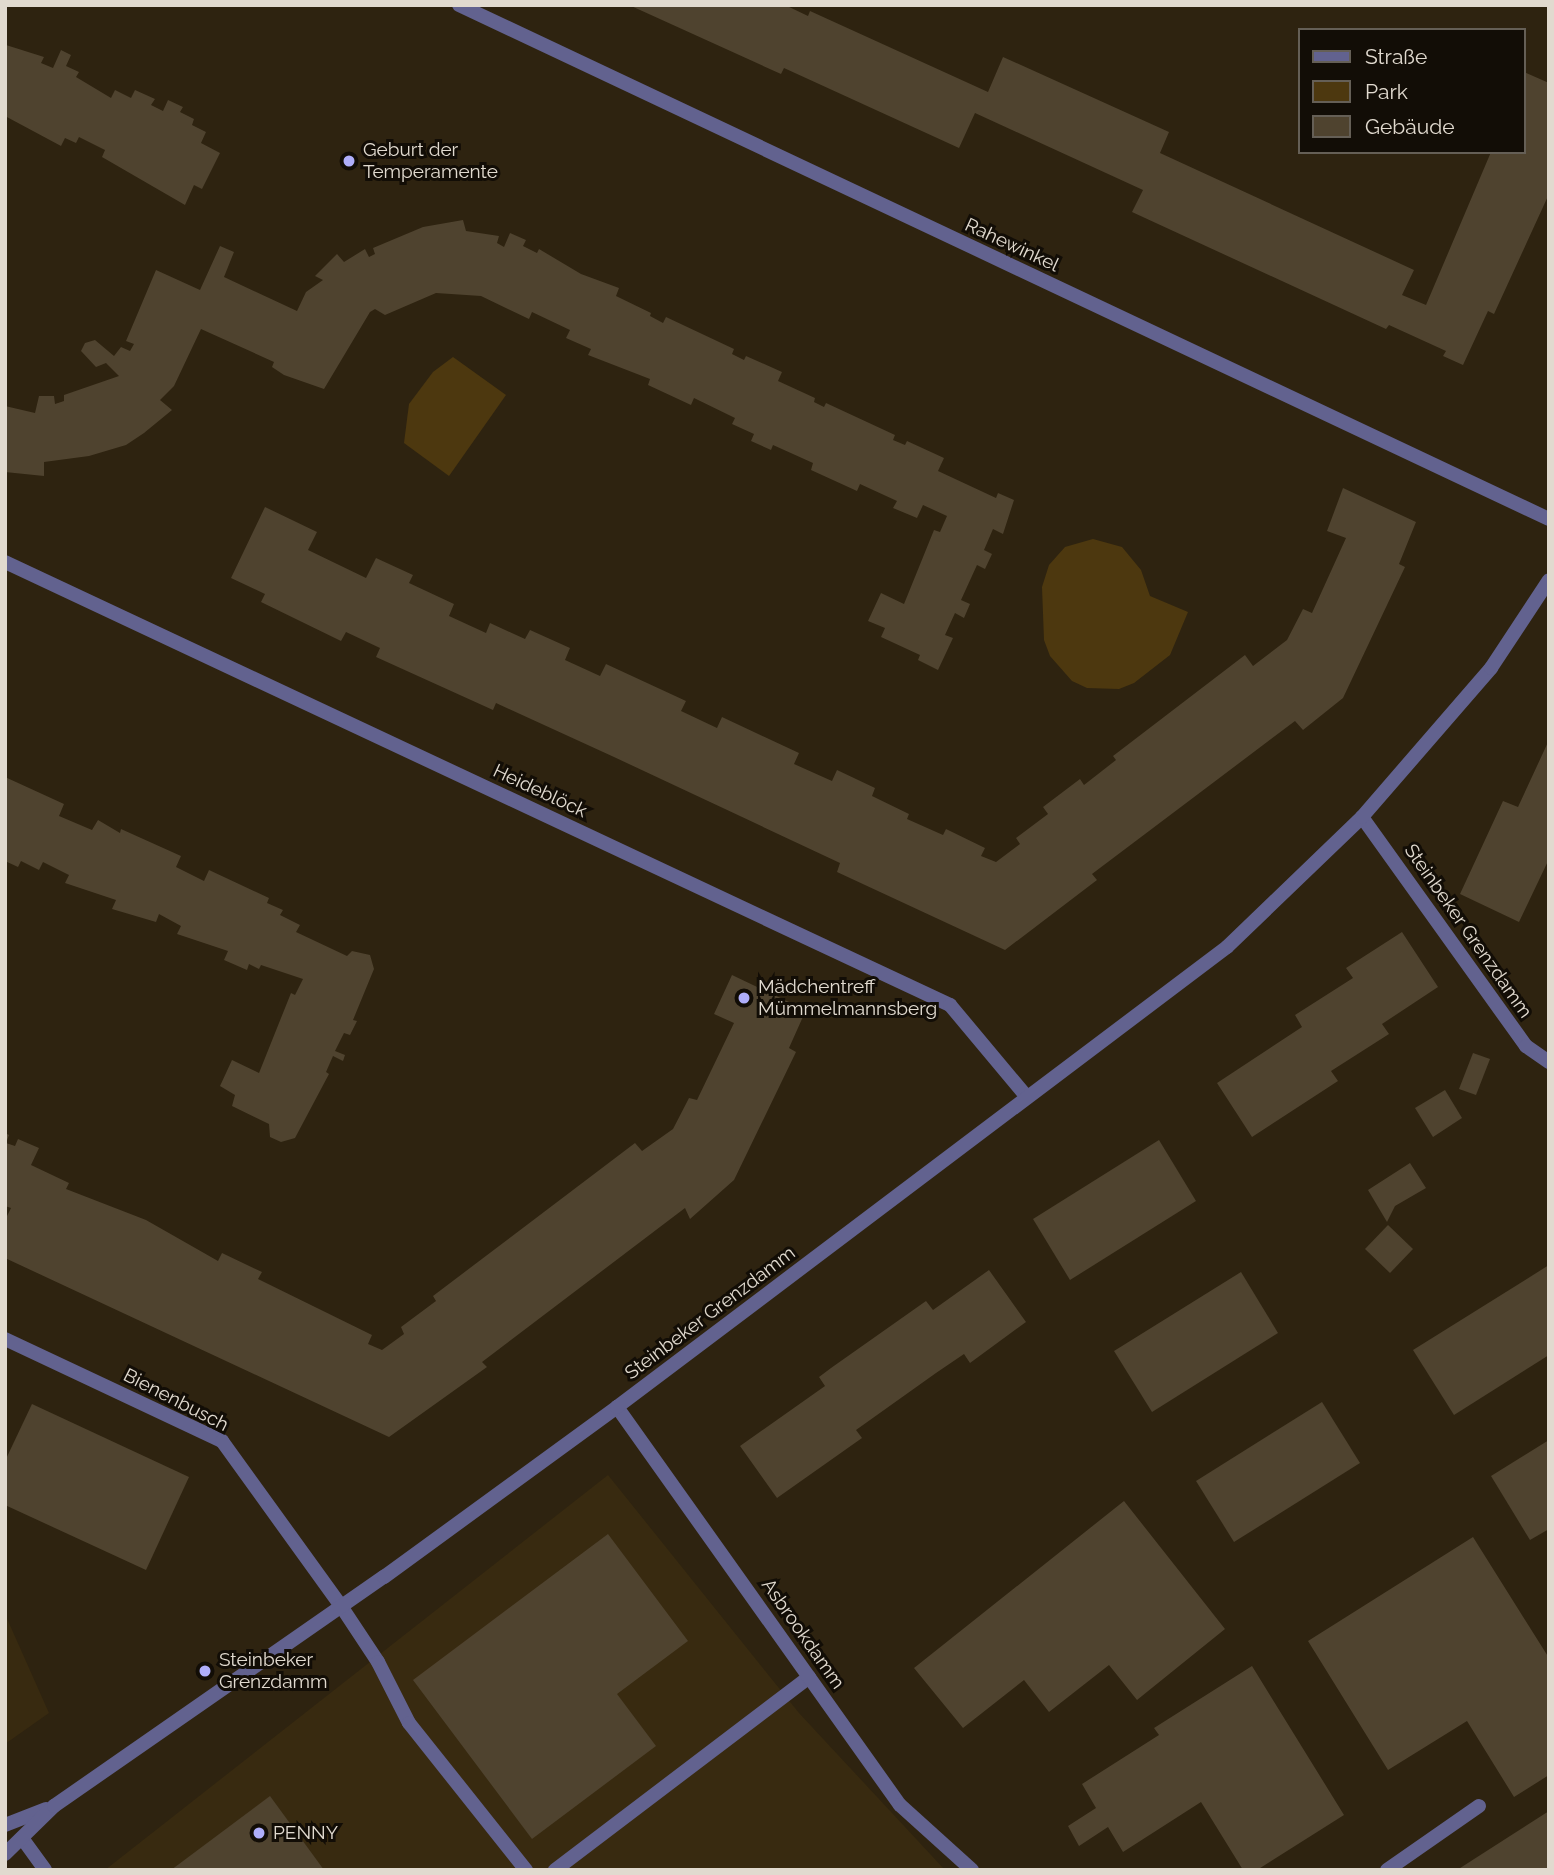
<!DOCTYPE html>
<html>
<head>
<meta charset="utf-8">
<style>
  body { margin:0 }
  #map { position:relative; width:1554px; height:1875px; overflow:hidden; background:#2e2310; font-family:Raleway,sans-serif }
  div>[style] { position:absolute }
  [style*='--x'] { left:calc(var(--x)*1px); top:calc(var(--y)*1px); width:calc(var(--w)*1px); rotate:calc(var(--a)*1deg) }
  .built>* { inset:0; background:#382a10 }
  .green>* { inset:0; background:#4d380f }
  .building>* { inset:0; background:#4f432f }
  .service>* { height:14px; margin:-7px; padding:0 7px; transform-origin:7px; border-radius:7px; background:#62628f }
  .minor>* { height:14px; margin:-7px; padding:0 7px; transform-origin:7px; border-radius:7px; background:#62628f }
  .tertiary>* { height:14px; margin:-7px; padding:0 7px; transform-origin:7px; border-radius:7px; background:#62628f }
  .dots>* { width:19px; height:19px; translate:-50% -50%; box-sizing:border-box; border:4px solid #120d06; border-radius:50% }
  span { translate:-50% -50%; white-space:nowrap; text-align:center; line-height:1.15; -webkit-text-stroke:6px #120d06; paint-order:stroke }
  .poi-label { font-size:19px; color:#e1dacf }
  .left { translate:0 -50%; text-align:left }
  .street-label { font-size:19px; color:#e1dacf }
  .frame { position:absolute; inset:0; border:7px solid #e1dacf; pointer-events:none }
  .legend { position:absolute; left:1298px; top:28px; width:228px; height:126px; box-sizing:border-box; background:#120d06; border:2px solid #655f56; margin:0; padding:9px 12px; list-style:none; font-size:21px; color:#e1dacf }
  .legend li { display:flex; align-items:center; gap:14px; height:35px }
  .legend b { width:35px; border:2px solid #655f56 }
</style>
</head>
<body>
<div id="map">
  <div class="built">
    <div style="clip-path:polygon(608px 1475px,799px 1713px,945px 1870px,105px 1870px)"></div>
    <div style="clip-path:polygon(5px 1614px,49px 1713px,5px 1744px)"></div>
  </div>
  <div class="green">
    <div style="clip-path:polygon(453px 357px,506px 395px,449px 476px,404px 443px,409px 404px,433px 372px)"></div>
    <div style="clip-path:polygon(1093px 539px,1122px 547px,1141px 570px,1150px 596px,1188px 612px,1170px 655px,1134px 683px,1119px 689px,1087px 688px,1072px 681px,1050px 656px,1044px 640px,1042px 587px,1049px 565px,1065px 547px)"></div>
  </div>
  <div class="building">
    <div style="clip-path:polygon(629px 5px,785px 5px,808px 16px,810px 11px,988px 92px,1003px 57px,1169px 132px,1160px 153px,1414px 270px,1402px 295px,1426px 305px,1491px 152px,1524px 152px,1524px 72px,1549px 83px,1549px 194px,1494px 314px,1488px 311px,1463px 365px,1443px 356px,1446px 351px,1389px 325px,1386px 329px,1132px 212px,1143px 190px,975px 113px,959px 148px,784px 68px,781px 74px)"></div>
    <div style="clip-path:polygon(6px 45px,44px 57px,41px 63px,53px 68px,61px 50px,71px 55px,66px 66px,79px 72px,76px 77px,111px 98px,115px 90px,131px 98px,135px 90px,155px 99px,151px 105px,163px 111px,168px 100px,183px 107px,180px 112px,194px 119px,192px 125px,206px 132px,201px 143px,220px 153px,202px 189px,194px 185px,185px 205px,102px 157px,105px 150px,79px 137px,76px 143px,65px 138px,61px 146px,5px 116px)"></div>
    <div style="clip-path:polygon(463px 220px,466px 231px,499px 236px,497px 243px,504px 247px,510px 233px,526px 240px,523px 246px,537px 253px,539px 249px,581px 274px,619px 288px,616px 296px,651px 313px,650px 316px,663px 323px,666px 317px,734px 349px,732px 354px,744px 360px,746px 356px,782px 372px,778px 381px,815px 398px,814px 402px,824px 407px,826px 403px,895px 435px,893px 440px,905px 445px,907px 441px,944px 458px,938px 471px,996px 498px,998px 493px,1014px 500px,1003px 534px,993px 529px,984px 550px,992px 554px,985px 569px,977px 565px,961px 600px,970px 604px,964px 618px,955px 613px,945px 635px,953px 638px,938px 670px,918px 660px,920px 655px,881px 637px,885px 628px,868px 621px,881px 593px,904px 604px,934px 530px,940px 532px,947px 516px,923px 505px,917px 518px,893px 508px,897px 501px,860px 484px,857px 491px,811px 470px,813px 463px,773px 445px,771px 450px,751px 441px,754px 434px,732px 424px,735px 418px,694px 398px,691px 405px,648px 385px,650px 379px,588px 355px,591px 349px,566px 338px,570px 330px,532px 312px,529px 319px,481px 296px,436px 293px,385px 315px,375px 309px,370px 312px,324px 389px,284px 375px,272px 367px,274px 362px,201px 329px,174px 386px,160px 400px,172px 410px,144px 433px,126px 445px,89px 456px,44px 462px,44px 476px,5px 472px,5px 406px,35px 413px,39px 396px,54px 396px,55px 404px,64px 401px,64px 395px,119px 376px,106px 363px,96px 367px,81px 351px,85px 343px,95px 340px,114px 356px,121px 347px,130px 351px,134px 344px,126px 341px,156px 270px,200px 290px,220px 246px,234px 252px,224px 277px,297px 311px,306px 292px,323px 280px,315px 276px,337px 254px,344px 262px,365px 249px,369px 257px,375px 254px,373px 248px,423px 227px)"></div>
    <div style="clip-path:polygon(1343px 488px,1416px 522px,1399px 564px,1405px 567px,1343px 698px,1303px 730px,1295px 721px,1092px 874px,1097px 880px,1005px 950px,837px 872px,840px 863px,614px 757px,496px 703px,493px 710px,376px 657px,380px 648px,346px 632px,341px 641px,261px 602px,265px 594px,231px 578px,265px 507px,317px 532px,308px 550px,366px 578px,376px 558px,413px 575px,409px 583px,454px 604px,449px 616px,486px 633px,490px 623px,525px 639px,530px 630px,570px 648px,565px 660px,600px 676px,606px 664px,686px 701px,681px 711px,717px 728px,722px 717px,799px 753px,794px 764px,832px 781px,837px 770px,875px 788px,872px 796px,909px 814px,907px 819px,943px 835px,946px 829px,985px 848px,981px 856px,996px 862px,1020px 844px,1016px 838px,1048px 814px,1043px 807px,1080px 779px,1084px 785px,1116px 760px,1113px 756px,1245px 655px,1253px 666px,1287px 640px,1303px 609px,1312px 613px,1346px 538px,1327px 531px)"></div>
    <div style="clip-path:polygon(1549px 740px,1549px 859px,1519px 922px,1460px 894px,1503px 801px,1518px 807px)"></div>
    <div style="clip-path:polygon(5px 777px,64px 804px,59px 816px,92px 830px,98px 820px,120px 833px,121px 829px,181px 856px,176px 867px,204px 881px,209px 870px,269px 898px,267px 903px,283px 910px,280px 915px,300px 925px,296px 932px,347px 956px,352px 951px,370px 955px,374px 969px,353px 1020px,357px 1021px,350px 1035px,344px 1033px,335px 1051px,345px 1055px,343px 1061px,333px 1056px,326px 1072px,329px 1074px,295px 1138px,281px 1142px,270px 1137px,269px 1124px,232px 1106px,235px 1095px,220px 1086px,232px 1060px,259px 1073px,291px 993px,295px 995px,303px 979px,261px 965px,259px 969px,249px 964px,247px 970px,224px 960px,228px 951px,177px 934px,181px 926px,159px 914px,156px 922px,112px 909px,116px 900px,65px 883px,69px 875px,43px 862px,39px 870px,21px 861px,18px 867px,5px 861px)"></div>
    <div style="clip-path:polygon(1402px 932px,1438px 987px,1382px 1024px,1389px 1034px,1331px 1071px,1338px 1081px,1252px 1137px,1217px 1083px,1302px 1027px,1295px 1015px,1353px 978px,1346px 968px)"></div>
    <div style="clip-path:polygon(732px 975px,806px 1010px,789px 1048px,796px 1052px,734px 1180px,690px 1219px,685px 1208px,482px 1362px,487px 1367px,389px 1437px,5px 1258px,5px 1220px,11px 1208px,5px 1206px,5px 1133px,9px 1135px,6px 1143px,15px 1146px,18px 1139px,39px 1148px,31px 1165px,69px 1183px,66px 1189px,146px 1220px,218px 1261px,222px 1253px,262px 1272px,258px 1279px,372px 1335px,368px 1344px,382px 1350px,404px 1334px,401px 1327px,436px 1301px,433px 1296px,635px 1143px,642px 1151px,673px 1129px,689px 1098px,697px 1100px,734px 1023px,714px 1014px)"></div>
    <div style="clip-path:polygon(1473px 1053px,1490px 1059px,1476px 1095px,1459px 1089px)"></div>
    <div style="clip-path:polygon(1445px 1090px,1462px 1118px,1433px 1137px,1415px 1108px)"></div>
    <div style="clip-path:polygon(1159px 1140px,1196px 1201px,1070px 1280px,1033px 1219px)"></div>
    <div style="clip-path:polygon(1410px 1163px,1426px 1188px,1395px 1206px,1387px 1222px,1368px 1190px)"></div>
    <div style="clip-path:polygon(1388px 1225px,1413px 1249px,1390px 1273px,1365px 1249px)"></div>
    <div style="clip-path:polygon(1549px 1265px,1549px 1355px,1454px 1415px,1413px 1350px)"></div>
    <div style="clip-path:polygon(989px 1270px,1026px 1322px,970px 1363px,964px 1354px,936px 1373px,856px 1430px,862px 1438px,777px 1498px,740px 1446px,825px 1386px,819px 1377px,831px 1368px,926px 1301px,933px 1310px)"></div>
    <div style="clip-path:polygon(1241px 1272px,1278px 1333px,1152px 1412px,1114px 1351px)"></div>
    <div style="clip-path:polygon(1322px 1402px,1360px 1463px,1234px 1542px,1196px 1481px)"></div>
    <div style="clip-path:polygon(32px 1404px,189px 1477px,146px 1570px,5px 1505px,5px 1461px)"></div>
    <div style="clip-path:polygon(1549px 1440px,1549px 1529px,1530px 1540px,1491px 1476px)"></div>
    <div style="clip-path:polygon(1124px 1501px,1225px 1629px,1137px 1700px,1109px 1665px,1049px 1712px,1024px 1680px,963px 1728px,914px 1668px)"></div>
    <div style="clip-path:polygon(608px 1534px,688px 1641px,617px 1694px,656px 1746px,532px 1839px,413px 1680px)"></div>
    <div style="clip-path:polygon(1473px 1537px,1549px 1658px,1549px 1775px,1514px 1797px,1467px 1721px,1388px 1770px,1308px 1641px)"></div>
    <div style="clip-path:polygon(1252px 1666px,1344px 1815px,1257px 1870px,1243px 1870px,1201px 1802px,1123px 1852px,1108px 1827px,1079px 1846px,1068px 1826px,1096px 1808px,1082px 1784px,1159px 1735px,1154px 1728px)"></div>
    <div style="clip-path:polygon(270px 1796px,324px 1870px,171px 1870px)"></div>
    <div style="clip-path:polygon(1549px 1811px,1549px 1870px,1457px 1870px)"></div>
  </div>
  <div class="service">
    <div style="--x:341;--y:1606;--w:67;--a:56.5"></div>
    <div style="--x:378;--y:1662;--w:68;--a:63.1"></div>
    <div style="--x:409;--y:1723;--w:188;--a:51.5"></div>
    <div style="--x:22;--y:1838;--w:39;--a:54"></div>
    <div style="--x:555;--y:1870;--w:319;--a:-37.2"></div>
    <div style="--x:1387;--y:1870;--w:112;--a:-34.8"></div>
  </div>
  <div class="minor">
    <div style="--x:459;--y:5;--w:1205;--a:25.25"></div>
    <div style="--x:5;--y:562;--w:1044;--a:25.12"></div>
    <div style="--x:950;--y:1005;--w:120;--a:50.1"></div>
    <div style="--x:1362;--y:817;--w:282;--a:54.4"></div>
    <div style="--x:1526;--y:1046;--w:28;--a:35"></div>
    <div style="--x:5;--y:1339;--w:240;--a:25.2"></div>
    <div style="--x:222;--y:1441;--w:203;--a:54.2"></div>
    <div style="--x:617;--y:1407;--w:488;--a:54.6"></div>
    <div style="--x:900;--y:1805;--w:97;--a:42.1"></div>
  </div>
  <div class="tertiary">
    <div style="--x:5;--y:1825;--w:44;--a:-21.3"></div>
    <div style="--x:5;--y:1854;--w:69;--a:-44.4"></div>
    <div style="--x:54;--y:1806;--w:402;--a:-34.8"></div>
    <div style="--x:384;--y:1577;--w:288;--a:-36.1"></div>
    <div style="--x:617;--y:1407;--w:764;--a:-37.02"></div>
    <div style="--x:1227;--y:947;--w:187;--a:-43.9"></div>
    <div style="--x:1362;--y:817;--w:197;--a:-49.1"></div>
    <div style="--x:1491;--y:668;--w:105;--a:-56.6"></div>
  </div>
  <div class="dots">
    <div style="left:349px;top:161px;background:#afaefa"></div>
    <div style="left:744px;top:998px;background:#afaefa"></div>
    <div style="left:205px;top:1671px;background:#afaefa"></div>
    <div style="left:259px;top:1833px;background:#afaefa"></div>
  </div>
  <div class="poi-label">
    <span class="left" style="left:363px;top:161px">Geburt der<br>Temperamente</span>
    <span class="left" style="left:758px;top:998px">Mädchentreff<br>Mümmelmannsberg</span>
    <span class="left" style="left:219px;top:1671px">Steinbeker<br>Grenzdamm</span>
    <span class="left" style="left:273px;top:1833px">PENNY</span>
  </div>
  <div class="street-label">
    <span style="left:1012px;top:245px;rotate:25deg">Rahewinkel</span>
    <span style="left:540px;top:791px;rotate:25deg">Heideblöck</span>
    <span style="left:1468px;top:931px;rotate:55deg">Steinbeker Grenzdamm</span>
    <span style="left:710px;top:1313px;rotate:-37deg">Steinbeker Grenzdamm</span>
    <span style="left:176px;top:1400px;rotate:27deg">Bienenbusch</span>
    <span style="left:803px;top:1634px;rotate:55deg">Asbrookdamm</span>
  </div>
  <div class="frame"></div>
  <ul class="legend">
  <li><b style="height:9px;background:#62628f"></b>Straße</li>
  <li><b style="height:19px;background:#4d380f"></b>Park</li>
  <li><b style="height:19px;background:#4f432f"></b>Gebäude</li>
  </ul>
</div>
</body>
</html>
